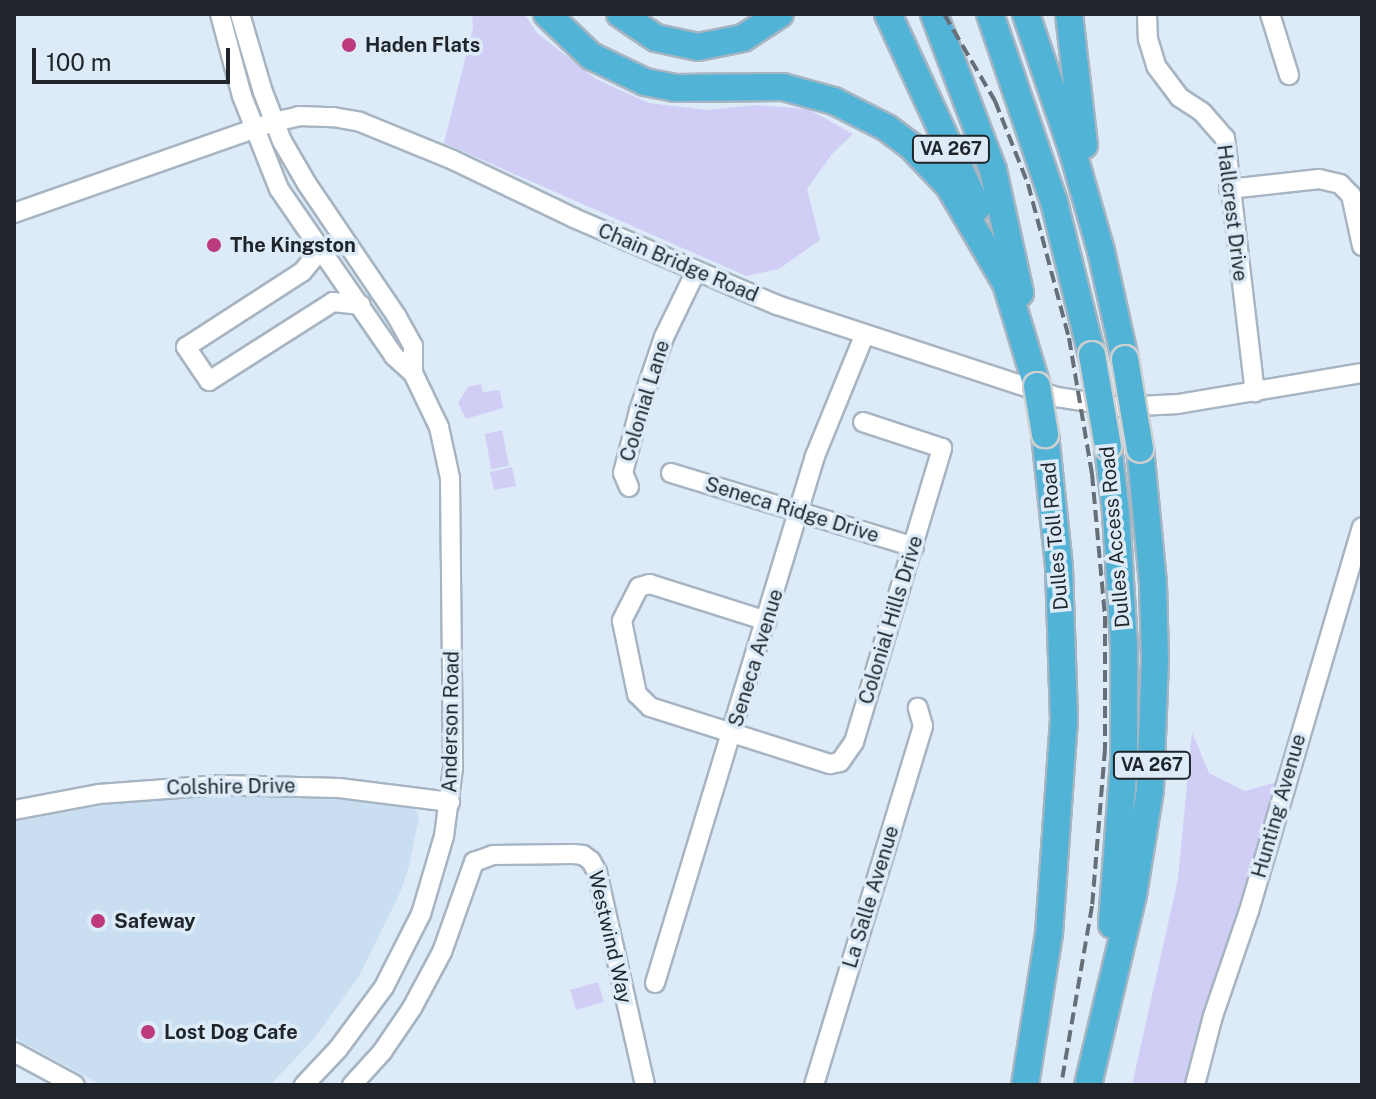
<!DOCTYPE html>
<html>
<head>
<meta charset="utf-8">
<style>
  body { margin:0 }
  #map { position:relative; width:1376px; height:1099px; overflow:hidden; background:#ddebf9; font-family:"Public Sans",sans-serif }
  div>[style] { position:absolute }
  [style*='--x'] { left:calc(var(--x)*1px); top:calc(var(--y)*1px); width:calc(var(--w)*1px); rotate:calc(var(--a)*1deg) }
  .built>* { inset:0; background:#cadef1 }
  .green>* { inset:0; background:#d0cef5 }
  .roads { filter:drop-shadow(2px 0 #a7b5c2) drop-shadow(-2px 0 #a7b5c2) drop-shadow(0 2px #a7b5c2) drop-shadow(0 -2px #a7b5c2) }
  .minor>* { height:18px; margin:-9px; padding:0 9px; transform-origin:9px; border-radius:9px; background:#fff }
  .highway>* { height:26px; margin:-13px; padding:0 13px; transform-origin:13px; border-radius:13px; background:#51b3d6 }
  .rail>* { height:4px; margin-top:-2px; transform-origin:0; background:repeating-linear-gradient(90deg,#666f77 0 12px,transparent 0 18px) }
  .bridges { filter:drop-shadow(2px 0 #cecfd0) drop-shadow(-2px 0 #cecfd0) drop-shadow(0 2px #cecfd0) drop-shadow(0 -2px #cecfd0) }
  .highway-bridge>* { height:26px; margin:-13px; padding:0 13px; transform-origin:13px; border-radius:13px; background:#51b3d6 }
  .dots>* { width:22px; height:22px; translate:-50% -50%; box-sizing:border-box; border:4px solid #ddebf9; border-radius:50% }
  span { translate:-50% -50%; white-space:nowrap; text-align:center; line-height:1.15; -webkit-text-stroke:7px #ddebf9; paint-order:stroke }
  .shield-label span { padding:2px 6px; background:#ddebf9; border:2px solid; border-radius:6px; -webkit-text-stroke-width:0 }
  .shield-label { font-size:18px; color:#1f252a; font-weight:700 }
  .poi-label { font-size:20px; color:#1f252a; font-weight:700 }
  .left { translate:0 -50%; text-align:left }
  .street-label { font-size:20px; color:#1f252a }
  .frame { position:absolute; inset:0; border:16px solid #1f252a; pointer-events:none }
  .scale { position:absolute; left:32px; top:48px; width:198px; height:36px; box-sizing:border-box; border:4px solid #1f252a; border-top:0; padding-left:10px; font-size:24px; line-height:28px; white-space:nowrap; color:#1f252a; -webkit-text-stroke:6px #ddebf9; paint-order:stroke }
</style>
</head>
<body>
<div id="map">
  <div class="built">
    <div style="clip-path:polygon(216px 794px,328px 796px,405px 803px,416px 810px,419px 817px,409px 866px,400px 893px,358px 978px,313px 1040px,270px 1085px,102px 1085px,20px 1041px,14px 1034px,14px 821px,109px 804px)"></div>
  </div>
  <div class="green">
    <div style="clip-path:polygon(472px 14px,524px 14px,538px 34px,596px 79px,649px 103px,707px 110px,757px 105px,808px 109px,853px 134px,832px 154px,807px 189px,820px 240px,779px 269px,746px 276px,444px 143px,473px 28px)"></div>
    <div style="clip-path:polygon(481px 384px,483px 392px,500px 390px,503px 408px,466px 419px,458px 403px,468px 387px)"></div>
    <div style="clip-path:polygon(502px 430px,509px 466px,491px 469px,485px 434px)"></div>
    <div style="clip-path:polygon(512px 467px,516px 486px,494px 490px,490px 472px)"></div>
    <div style="clip-path:polygon(1192px 732px,1209px 773px,1245px 791px,1277px 782px,1186px 1085px,1132px 1085px,1178px 879px)"></div>
    <div style="clip-path:polygon(598px 982px,604px 1002px,576px 1010px,570px 990px)"></div>
  </div>
  <div class="roads">
    <div class="minor">
      <div style="--x:220;--y:14;--w:85;--a:75"></div>
      <div style="--x:242;--y:96;--w:100;--a:68.3"></div>
      <div style="--x:279;--y:189;--w:203;--a:55.4"></div>
      <div style="--x:394;--y:356;--w:25;--a:42"></div>
      <div style="--x:413;--y:373;--w:60;--a:64.3"></div>
      <div style="--x:439;--y:427;--w:52;--a:77.8"></div>
      <div style="--x:450;--y:478;--w:290;--a:89.4"></div>
      <div style="--x:453;--y:768;--w:69;--a:97.5"></div>
      <div style="--x:444;--y:836;--w:81;--a:106.4"></div>
      <div style="--x:421;--y:914;--w:82;--a:116.9"></div>
      <div style="--x:384;--y:987;--w:77;--a:126.6"></div>
      <div style="--x:338;--y:1049;--w:50;--a:133.4"></div>
      <div style="--x:240;--y:14;--w:81;--a:73.6"></div>
      <div style="--x:263;--y:92;--w:53;--a:68.8"></div>
      <div style="--x:282;--y:141;--w:50;--a:59.8"></div>
      <div style="--x:307;--y:184;--w:161;--a:55.9"></div>
      <div style="--x:397;--y:317;--w:33;--a:61"></div>
      <div style="--x:413;--y:346;--w:27;--a:90"></div>
      <div style="--x:1147;--y:14;--w:25;--a:88"></div>
      <div style="--x:1148;--y:39;--w:28;--a:73"></div>
      <div style="--x:1156;--y:66;--w:39;--a:53"></div>
      <div style="--x:1179;--y:97;--w:27;--a:33"></div>
      <div style="--x:1202;--y:112;--w:35;--a:49"></div>
      <div style="--x:1225;--y:138;--w:256;--a:83.3"></div>
      <div style="--x:1270;--y:14;--w:64;--a:72.7"></div>
      <div style="--x:1229;--y:189;--w:91;--a:-6.3"></div>
      <div style="--x:1319;--y:179;--w:22;--a:13"></div>
      <div style="--x:1340;--y:184;--w:16;--a:45"></div>
      <div style="--x:1351;--y:195;--w:52;--a:77.8"></div>
      <div style="--x:14;--y:213;--w:275;--a:-19.3"></div>
      <div style="--x:274;--y:122;--w:26;--a:-13"></div>
      <div style="--x:299;--y:116;--w:34;--a:2"></div>
      <div style="--x:333;--y:117;--w:27;--a:10"></div>
      <div style="--x:360;--y:122;--w:100;--a:22.2"></div>
      <div style="--x:453;--y:160;--w:134;--a:25.6"></div>
      <div style="--x:574;--y:218;--w:221;--a:23.2"></div>
      <div style="--x:777;--y:305;--w:295;--a:18.2"></div>
      <div style="--x:1057;--y:397;--w:64;--a:9"></div>
      <div style="--x:1120;--y:407;--w:58;--a:-3"></div>
      <div style="--x:1178;--y:404;--w:187;--a:-9.6"></div>
      <div style="--x:316;--y:243;--w:12;--a:90"></div>
      <div style="--x:316;--y:255;--w:22;--a:129"></div>
      <div style="--x:302;--y:272;--w:138;--a:147.1"></div>
      <div style="--x:186;--y:347;--w:41;--a:55.9"></div>
      <div style="--x:209;--y:381;--w:147;--a:-32.5"></div>
      <div style="--x:333;--y:302;--w:28;--a:6"></div>
      <div style="--x:671;--y:473;--w:254;--a:16.9"></div>
      <div style="--x:629;--y:487;--w:15;--a:-113"></div>
      <div style="--x:623;--y:473;--w:64;--a:-75.5"></div>
      <div style="--x:639;--y:411;--w:78;--a:-71.3"></div>
      <div style="--x:664;--y:337;--w:73;--a:-64.1"></div>
      <div style="--x:767;--y:621;--w:123;--a:-162.5"></div>
      <div style="--x:650;--y:584;--w:11;--a:165"></div>
      <div style="--x:639;--y:587;--w:38;--a:117"></div>
      <div style="--x:622;--y:621;--w:75;--a:78.4"></div>
      <div style="--x:637;--y:694;--w:18;--a:45"></div>
      <div style="--x:650;--y:707;--w:189;--a:17.6"></div>
      <div style="--x:830;--y:764;--w:10;--a:-11"></div>
      <div style="--x:840;--y:762;--w:24;--a:-55"></div>
      <div style="--x:854;--y:742;--w:307;--a:-73.3"></div>
      <div style="--x:942;--y:448;--w:83;--a:-161.8"></div>
      <div style="--x:14;--y:810;--w:86;--a:-10.7"></div>
      <div style="--x:99;--y:794;--w:121;--a:-4.3"></div>
      <div style="--x:220;--y:785;--w:119;--a:1.4"></div>
      <div style="--x:339;--y:788;--w:112;--a:7.2"></div>
      <div style="--x:655;--y:983;--w:551;--a:-73.11"></div>
      <div style="--x:815;--y:456;--w:130;--a:-67.8"></div>
      <div style="--x:14;--y:1052;--w:69;--a:28.4"></div>
      <div style="--x:352;--y:1085;--w:45;--a:-47.7"></div>
      <div style="--x:382;--y:1052;--w:53;--a:-55.7"></div>
      <div style="--x:412;--y:1008;--w:64;--a:-61.8"></div>
      <div style="--x:442;--y:952;--w:96;--a:-70.4"></div>
      <div style="--x:474;--y:862;--w:20;--a:-20"></div>
      <div style="--x:493;--y:855;--w:80;--a:-0.7"></div>
      <div style="--x:573;--y:854;--w:10;--a:6"></div>
      <div style="--x:583;--y:855;--w:10;--a:37"></div>
      <div style="--x:591;--y:861;--w:13;--a:61"></div>
      <div style="--x:597;--y:872;--w:218;--a:77.3"></div>
      <div style="--x:814;--y:1085;--w:375;--a:-73.1"></div>
      <div style="--x:923;--y:726;--w:19;--a:-106"></div>
      <div style="--x:1195;--y:1085;--w:71;--a:-75.4"></div>
      <div style="--x:1213;--y:1016;--w:111;--a:-71.1"></div>
      <div style="--x:1249;--y:911;--w:400;--a:-73.6"></div>
    </div>
    <div class="highway">
      <div style="--x:547;--y:14;--w:61;--a:43.7"></div>
      <div style="--x:591;--y:56;--w:60;--a:25.7"></div>
      <div style="--x:645;--y:82;--w:31;--a:11"></div>
      <div style="--x:675;--y:88;--w:108;--a:-0.5"></div>
      <div style="--x:783;--y:87;--w:53;--a:15.4"></div>
      <div style="--x:834;--y:101;--w:59;--a:27"></div>
      <div style="--x:887;--y:128;--w:31;--a:37"></div>
      <div style="--x:912;--y:147;--w:54;--a:46.5"></div>
      <div style="--x:949;--y:186;--w:117;--a:59.7"></div>
      <div style="--x:620;--y:14;--w:43;--a:33.7"></div>
      <div style="--x:656;--y:38;--w:43;--a:12.1"></div>
      <div style="--x:698;--y:47;--w:46;--a:-11.3"></div>
      <div style="--x:743;--y:38;--w:44;--a:-33"></div>
      <div style="--x:888;--y:14;--w:213;--a:65.2"></div>
      <div style="--x:934;--y:14;--w:167;--a:69.3"></div>
      <div style="--x:993;--y:170;--w:126;--a:77.6"></div>
      <div style="--x:990;--y:14;--w:199;--a:71.2"></div>
      <div style="--x:1054;--y:202;--w:158;--a:76.1"></div>
      <div style="--x:1026;--y:14;--w:143;--a:71.2"></div>
      <div style="--x:1072;--y:149;--w:106;--a:74.1"></div>
      <div style="--x:1101;--y:251;--w:111;--a:77.5"></div>
      <div style="--x:1069;--y:14;--w:132;--a:83.5"></div>
      <div style="--x:1003;--y:273;--w:118;--a:73.3"></div>
      <div style="--x:1108;--y:447;--w:65;--a:83"></div>
      <div style="--x:1116;--y:512;--w:133;--a:86.6"></div>
      <div style="--x:1124;--y:645;--w:115;--a:90"></div>
      <div style="--x:1124;--y:760;--w:165;--a:94.2"></div>
      <div style="--x:1025;--y:1085;--w:153;--a:-81"></div>
      <div style="--x:1049;--y:934;--w:216;--a:-86"></div>
      <div style="--x:1064;--y:719;--w:152;--a:-91.9"></div>
      <div style="--x:1059;--y:567;--w:134;--a:-96"></div>
      <div style="--x:1088;--y:1085;--w:195;--a:-76.7"></div>
      <div style="--x:1133;--y:895;--w:106;--a:-80.8"></div>
      <div style="--x:1150;--y:790;--w:130;--a:-87.8"></div>
      <div style="--x:1155;--y:660;--w:77;--a:-91.5"></div>
      <div style="--x:1153;--y:583;--w:135;--a:-95.5"></div>
    </div>
  </div>
  <div class="rail">
    <div style="--x:944;--y:14;--w:101;--a:59.6"></div>
    <div style="--x:995;--y:101;--w:89;--a:68.3"></div>
    <div style="--x:1028;--y:184;--w:159;--a:75.1"></div>
    <div style="--x:1069;--y:338;--w:138;--a:80.4"></div>
    <div style="--x:1092;--y:474;--w:143;--a:84.8"></div>
    <div style="--x:1105;--y:616;--w:133;--a:90"></div>
    <div style="--x:1105;--y:749;--w:158;--a:94.7"></div>
    <div style="--x:1092;--y:906;--w:182;--a:99.8"></div>
  </div>
  <div class="bridges">
    <div class="highway-bridge">
      <div style="--x:1092;--y:355;--w:93;--a:80.1"></div>
      <div style="--x:1125;--y:359;--w:91;--a:80.5"></div>
      <div style="--x:1037;--y:386;--w:49;--a:80.5"></div>
    </div>
  </div>
  <div class="dots">
    <div style="left:349px;top:45px;background:#bd3a7f"></div>
    <div style="left:214px;top:245px;background:#bd3a7f"></div>
    <div style="left:98px;top:921px;background:#bd3a7f"></div>
    <div style="left:148px;top:1032px;background:#bd3a7f"></div>
  </div>
  <div class="shield-label">
    <span style="left:951px;top:149px">VA 267</span>
    <span style="left:1152px;top:765px">VA 267</span>
  </div>
  <div class="poi-label">
    <span class="left" style="left:365px;top:45px">Haden Flats</span>
    <span class="left" style="left:230px;top:245px">The Kingston</span>
    <span class="left" style="left:114px;top:921px">Safeway</span>
    <span class="left" style="left:164px;top:1032px">Lost Dog Cafe</span>
  </div>
  <div class="street-label">
    <span style="left:1232px;top:213px;rotate:83deg">Hallcrest Drive</span>
    <span style="left:678px;top:263px;rotate:23deg">Chain Bridge Road</span>
    <span style="left:645px;top:401px;rotate:-73deg">Colonial Lane</span>
    <span style="left:792px;top:510px;rotate:17deg">Seneca Ridge Drive</span>
    <span style="left:1055px;top:536px;rotate:-95deg">Dulles Toll Road</span>
    <span style="left:1115px;top:537px;rotate:-95deg">Dulles Access Road</span>
    <span style="left:891px;top:620px;rotate:-73deg">Colonial Hills Drive</span>
    <span style="left:756px;top:658px;rotate:-73deg">Seneca Avenue</span>
    <span style="left:451px;top:722px;rotate:-89deg">Anderson Road</span>
    <span style="left:231px;top:787px;rotate:-1deg">Colshire Drive</span>
    <span style="left:1279px;top:806px;rotate:-74deg">Hunting Avenue</span>
    <span style="left:871px;top:897px;rotate:-73deg">La Salle Avenue</span>
    <span style="left:610px;top:937px;rotate:77deg">Westwind Way</span>
  </div>
  <div class="frame"></div>
  <div class="scale">100 m</div>
</div>
</body>
</html>
